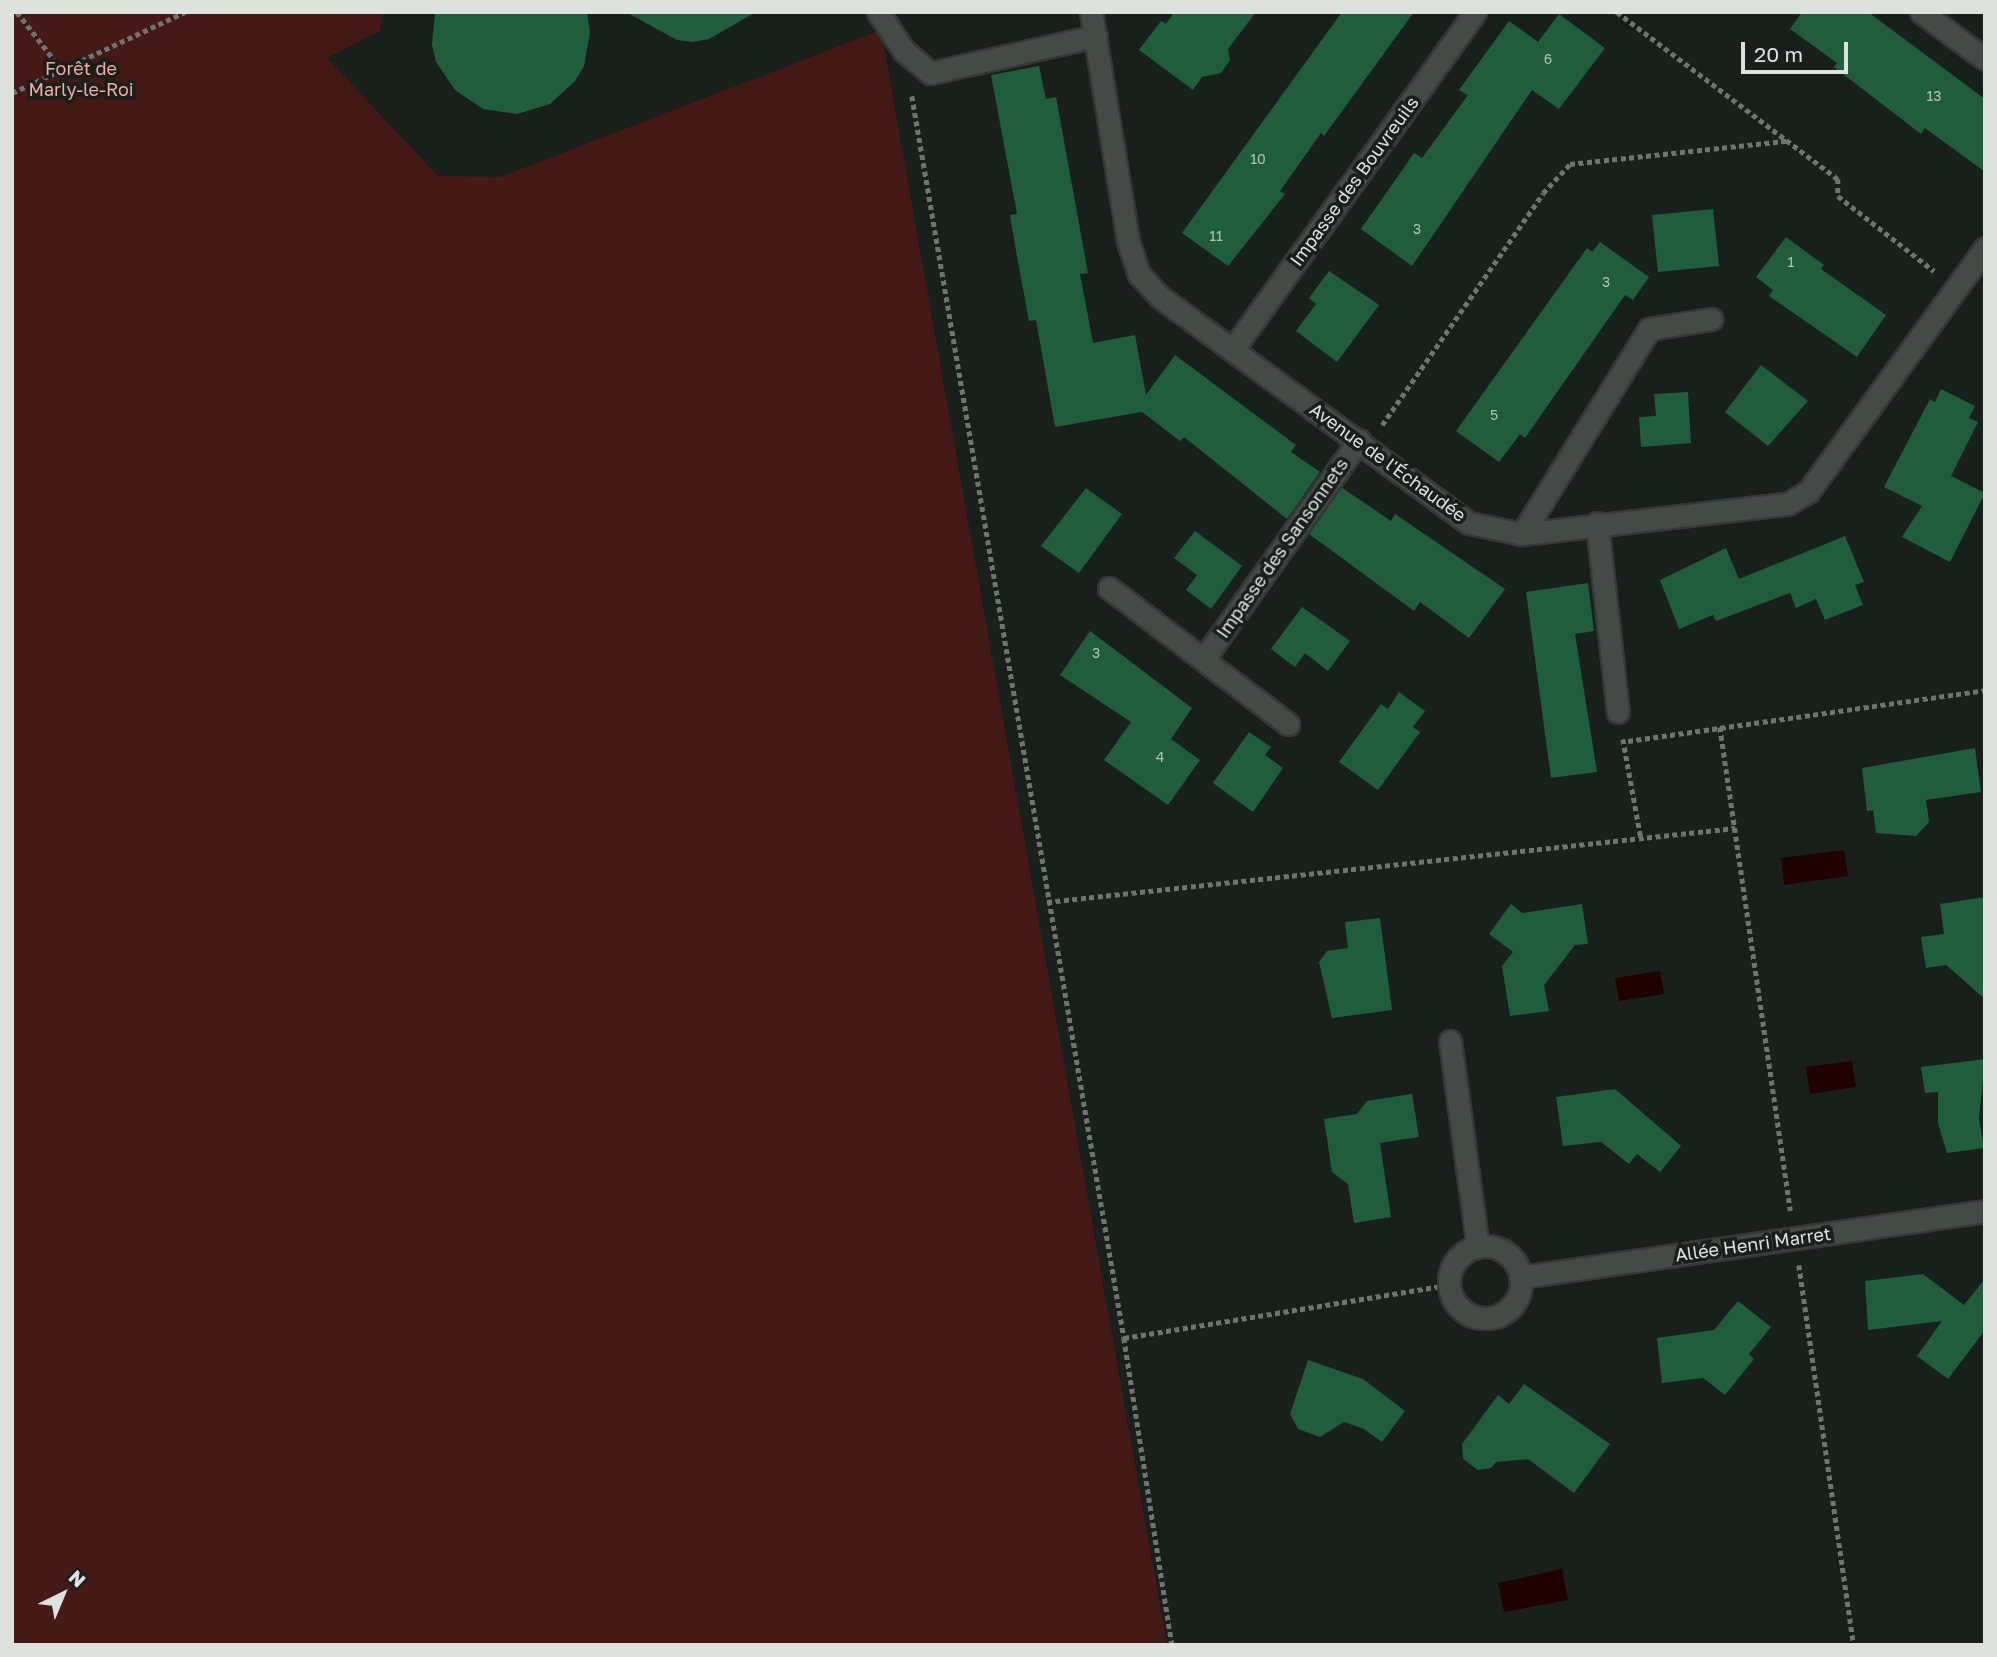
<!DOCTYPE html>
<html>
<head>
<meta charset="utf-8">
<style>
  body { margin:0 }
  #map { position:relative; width:1997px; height:1657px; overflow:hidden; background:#19201c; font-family:"Golos Text",sans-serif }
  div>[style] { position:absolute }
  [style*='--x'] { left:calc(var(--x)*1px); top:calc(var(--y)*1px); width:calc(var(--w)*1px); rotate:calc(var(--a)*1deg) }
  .green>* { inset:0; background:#441916 }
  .water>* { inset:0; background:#210000 }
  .building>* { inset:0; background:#1f5d3d }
  .path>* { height:4.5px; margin-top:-2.25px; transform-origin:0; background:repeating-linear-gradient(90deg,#6e7571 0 5px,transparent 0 8.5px) }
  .roads { filter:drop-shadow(2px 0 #353936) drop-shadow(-2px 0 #353936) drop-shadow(0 2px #353936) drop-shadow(0 -2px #353936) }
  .minor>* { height:21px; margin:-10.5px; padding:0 10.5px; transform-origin:10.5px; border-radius:10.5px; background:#444b47 }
  .minor>.ring { margin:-10.5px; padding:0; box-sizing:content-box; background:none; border:21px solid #444b47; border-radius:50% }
  span { translate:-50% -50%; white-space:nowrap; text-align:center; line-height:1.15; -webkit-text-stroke:7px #19201c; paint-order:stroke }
  .number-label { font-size:14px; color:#aec1b6 }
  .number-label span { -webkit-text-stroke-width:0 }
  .park-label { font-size:18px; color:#f4a8a0 }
  .street-label { font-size:18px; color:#dde2df }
  .frame { position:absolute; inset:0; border:14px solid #dde2df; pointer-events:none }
  .north { position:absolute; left:28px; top:1559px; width:70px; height:70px; -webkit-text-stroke:5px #19201c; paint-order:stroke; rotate:43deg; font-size:19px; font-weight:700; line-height:28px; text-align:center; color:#dde2df }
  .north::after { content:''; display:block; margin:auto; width:24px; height:32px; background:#dde2df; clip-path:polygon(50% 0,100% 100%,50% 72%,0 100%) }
  .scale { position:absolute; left:1741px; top:42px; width:107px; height:32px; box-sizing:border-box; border:4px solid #dde2df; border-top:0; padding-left:9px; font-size:21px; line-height:24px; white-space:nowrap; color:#dde2df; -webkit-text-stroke:5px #19201c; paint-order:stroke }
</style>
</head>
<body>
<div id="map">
  <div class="green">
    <div style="clip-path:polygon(12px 12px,383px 12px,380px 31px,327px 58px,438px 176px,500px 177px,881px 30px,1167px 1645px,12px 1645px)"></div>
  </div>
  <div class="water">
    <div style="clip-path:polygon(1844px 850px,1848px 876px,1784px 885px,1781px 858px)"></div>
    <div style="clip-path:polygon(1660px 971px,1664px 994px,1619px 1001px,1615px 978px)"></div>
    <div style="clip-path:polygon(1852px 1061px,1856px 1087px,1810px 1094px,1806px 1067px)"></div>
    <div style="clip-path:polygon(1562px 1569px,1568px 1600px,1504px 1612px,1498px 1583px)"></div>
  </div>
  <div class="building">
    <div style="clip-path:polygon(435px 12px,587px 12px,590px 32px,584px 66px,575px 81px,550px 104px,517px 114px,483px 109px,455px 90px,436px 62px,432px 45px)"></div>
    <div style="clip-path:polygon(626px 12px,756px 12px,709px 39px,693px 42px,677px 40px)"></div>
    <div style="clip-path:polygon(1174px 12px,1256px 12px,1228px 49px,1230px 60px,1221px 73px,1202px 77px,1193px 90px,1139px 50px,1161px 21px,1166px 24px)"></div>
    <div style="clip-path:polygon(1342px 12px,1414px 12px,1324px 136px,1321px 133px,1280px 191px,1285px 194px,1228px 266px,1182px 233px)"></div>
    <div style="clip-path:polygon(1802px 12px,1868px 12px,1985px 99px,1985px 172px,1925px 128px,1921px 134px,1834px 67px,1837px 63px,1790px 29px)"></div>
    <div style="clip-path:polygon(1559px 14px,1605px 48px,1559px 109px,1532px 90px,1412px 266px,1361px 229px,1414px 153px,1422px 158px,1468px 95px,1459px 90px,1509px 21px,1538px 42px)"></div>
    <div style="clip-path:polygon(1039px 66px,1046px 99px,1056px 97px,1088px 273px,1080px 274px,1093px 343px,1135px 335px,1146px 395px,1175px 355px,1296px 445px,1291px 452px,1320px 472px,1287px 519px,1184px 437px,1180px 441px,1142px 412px,1055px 427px,1036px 320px,1029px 321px,1016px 251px,1010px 215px,1017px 214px,991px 75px)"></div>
    <div style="clip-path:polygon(1713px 209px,1719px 266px,1658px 272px,1652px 215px)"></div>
    <div style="clip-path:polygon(1786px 237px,1824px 265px,1821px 269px,1886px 315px,1857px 357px,1769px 296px,1773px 290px,1756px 277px)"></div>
    <div style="clip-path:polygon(1600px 242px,1649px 277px,1633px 300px,1625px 295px,1525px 438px,1520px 434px,1499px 462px,1456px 431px,1587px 248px,1592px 252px)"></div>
    <div style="clip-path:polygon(1329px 271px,1379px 305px,1337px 362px,1296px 331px,1316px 304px,1309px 298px)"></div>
    <div style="clip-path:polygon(1761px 365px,1808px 401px,1768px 446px,1725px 412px)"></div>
    <div style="clip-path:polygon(1941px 389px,1975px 406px,1969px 418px,1978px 422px,1951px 476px,1985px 493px,1950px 562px,1902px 537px,1922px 506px,1884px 487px,1930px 399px,1935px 402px)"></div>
    <div style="clip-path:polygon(1688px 392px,1691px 443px,1641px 447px,1639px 417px,1656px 416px,1654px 394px)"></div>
    <div style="clip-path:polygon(1341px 487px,1391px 521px,1395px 514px,1505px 589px,1469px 638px,1420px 602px,1414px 611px,1309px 534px)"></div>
    <div style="clip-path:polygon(1086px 488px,1122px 514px,1079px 573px,1041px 546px)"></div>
    <div style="clip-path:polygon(1195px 531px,1242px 566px,1211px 609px,1186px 590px,1197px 575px,1174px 558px)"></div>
    <div style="clip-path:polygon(1845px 536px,1864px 582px,1855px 585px,1863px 605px,1825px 620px,1816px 599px,1796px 608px,1790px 593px,1716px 621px,1713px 615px,1679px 629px,1660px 580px,1726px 548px,1739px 579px)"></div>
    <div style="clip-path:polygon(1588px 583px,1594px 631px,1575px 634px,1597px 772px,1551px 778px,1526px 592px)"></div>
    <div style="clip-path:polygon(1302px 607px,1350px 641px,1328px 671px,1305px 653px,1295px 667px,1271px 649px)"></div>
    <div style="clip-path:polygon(1090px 631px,1192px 708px,1171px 739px,1200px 760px,1168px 805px,1104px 760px,1131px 722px,1060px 675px)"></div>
    <div style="clip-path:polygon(1399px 692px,1425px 711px,1413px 727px,1420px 732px,1378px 790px,1339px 762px,1381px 704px,1388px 709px)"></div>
    <div style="clip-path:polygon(1249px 732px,1271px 747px,1265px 755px,1283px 768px,1253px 812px,1213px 783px)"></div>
    <div style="clip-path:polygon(1975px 748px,1981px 792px,1926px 800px,1929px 822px,1916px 836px,1876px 833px,1873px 810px,1867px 811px,1862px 768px)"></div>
    <div style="clip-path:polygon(1985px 897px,1985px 999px,1946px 965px,1926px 968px,1921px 937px,1944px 934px,1940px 904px)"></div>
    <div style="clip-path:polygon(1511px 904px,1522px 913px,1582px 904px,1588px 944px,1575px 945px,1544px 985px,1549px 1011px,1510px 1016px,1502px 966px,1513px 952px,1489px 934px)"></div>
    <div style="clip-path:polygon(1380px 918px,1392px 1010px,1332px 1018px,1319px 962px,1327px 951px,1348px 948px,1345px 922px)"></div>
    <div style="clip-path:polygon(1985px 1059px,1979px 1118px,1984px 1148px,1947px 1153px,1938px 1123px,1938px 1092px,1925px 1093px,1921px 1067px)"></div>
    <div style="clip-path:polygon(1615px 1089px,1681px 1146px,1660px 1172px,1637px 1154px,1629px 1164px,1601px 1142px,1563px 1146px,1556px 1097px)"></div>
    <div style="clip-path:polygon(1412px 1094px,1419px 1137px,1380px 1143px,1391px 1217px,1354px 1223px,1348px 1184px,1332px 1172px,1324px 1119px,1357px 1114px,1367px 1101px)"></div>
    <div style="clip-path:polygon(1923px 1274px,1964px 1305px,1985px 1279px,1985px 1330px,1948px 1379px,1917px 1356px,1942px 1321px,1868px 1330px,1865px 1281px)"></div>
    <div style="clip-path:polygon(1738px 1301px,1771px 1327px,1749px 1354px,1754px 1359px,1725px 1395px,1703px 1378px,1662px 1383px,1657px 1338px,1714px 1330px)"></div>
    <div style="clip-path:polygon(1308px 1360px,1363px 1379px,1405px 1411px,1382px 1442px,1364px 1429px,1344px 1422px,1320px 1437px,1298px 1429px,1290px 1414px)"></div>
    <div style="clip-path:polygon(1524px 1384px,1610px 1444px,1574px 1493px,1528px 1459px,1496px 1462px,1491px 1468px,1478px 1470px,1463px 1459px,1462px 1444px,1498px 1395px,1509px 1404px)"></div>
  </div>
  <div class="path">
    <div style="--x:17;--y:12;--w:73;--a:52.2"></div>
    <div style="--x:1617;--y:12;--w:277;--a:37.1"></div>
    <div style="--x:1838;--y:179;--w:17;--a:90"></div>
    <div style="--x:1838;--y:196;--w:122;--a:38"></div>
    <div style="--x:12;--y:93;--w:191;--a:-25.1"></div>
    <div style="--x:912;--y:96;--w:1260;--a:80.31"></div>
    <div style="--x:1124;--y:1338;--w:328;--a:-9.3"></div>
    <div style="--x:1382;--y:425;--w:282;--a:-55.2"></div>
    <div style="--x:1543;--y:193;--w:40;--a:-47"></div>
    <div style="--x:1570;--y:164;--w:218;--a:-6.1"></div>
    <div style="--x:1720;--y:727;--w:489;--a:81.7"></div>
    <div style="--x:1623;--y:739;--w:101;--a:79.7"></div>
    <div style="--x:1628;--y:741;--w:361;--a:-8.1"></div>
    <div style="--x:1047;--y:902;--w:692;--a:-6.14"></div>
    <div style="--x:1799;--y:1265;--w:384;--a:81.8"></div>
    <div style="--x:1124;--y:1338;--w:311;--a:81.1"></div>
  </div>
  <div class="roads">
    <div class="minor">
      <div style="--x:878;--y:12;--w:47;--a:56.3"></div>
      <div style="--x:904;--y:51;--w:34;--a:40"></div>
      <div style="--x:930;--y:73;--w:170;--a:-12.6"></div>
      <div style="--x:1091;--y:12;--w:232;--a:80.8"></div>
      <div style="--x:1128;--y:241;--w:35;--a:72"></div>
      <div style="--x:1139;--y:274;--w:31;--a:48"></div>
      <div style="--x:1160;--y:297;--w:383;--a:36.2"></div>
      <div style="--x:1469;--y:523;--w:54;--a:11.7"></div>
      <div style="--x:1522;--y:534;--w:267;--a:-6.5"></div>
      <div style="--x:1787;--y:504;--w:24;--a:-30"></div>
      <div style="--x:1808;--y:492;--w:301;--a:-54"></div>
      <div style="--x:1921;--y:12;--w:79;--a:36.3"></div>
      <div style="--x:1233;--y:349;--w:415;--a:-54.3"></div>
      <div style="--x:1597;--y:523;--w:190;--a:83.7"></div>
      <div style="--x:1522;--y:534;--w:241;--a:-58.2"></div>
      <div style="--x:1649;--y:329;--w:63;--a:-9.2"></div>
      <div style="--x:1109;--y:588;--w:225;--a:37.2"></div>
      <div style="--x:1205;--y:657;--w:266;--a:-54.6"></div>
      <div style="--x:1450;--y:1041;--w:208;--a:82.3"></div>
      <div class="ring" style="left:1449px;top:1246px;width:51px;height:51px"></div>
      <div style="--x:1522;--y:1277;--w:468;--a:-8.1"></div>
    </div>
  </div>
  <div class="number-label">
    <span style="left:1548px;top:59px">6</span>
    <span style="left:1934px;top:96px">13</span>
    <span style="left:1258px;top:159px">10</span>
    <span style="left:1417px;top:229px">3</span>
    <span style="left:1216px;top:236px">11</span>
    <span style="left:1791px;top:262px">1</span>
    <span style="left:1606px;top:282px">3</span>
    <span style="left:1494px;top:415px">5</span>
    <span style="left:1096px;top:653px">3</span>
    <span style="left:1160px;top:757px">4</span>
  </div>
  <div class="park-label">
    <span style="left:81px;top:79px">Forêt de<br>Marly-le-Roi</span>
  </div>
  <div class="street-label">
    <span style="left:1354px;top:181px;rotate:-54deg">Impasse des Bouvreuils</span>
    <span style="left:1388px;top:462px;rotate:36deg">Avenue de l'Échaudée</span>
    <span style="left:1282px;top:548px;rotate:-55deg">Impasse des Sansonnets</span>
    <span style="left:1753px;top:1244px;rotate:-8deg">Allée Henri Marret</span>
  </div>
  <div class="frame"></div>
  <div class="north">N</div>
  <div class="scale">20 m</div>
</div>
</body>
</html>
